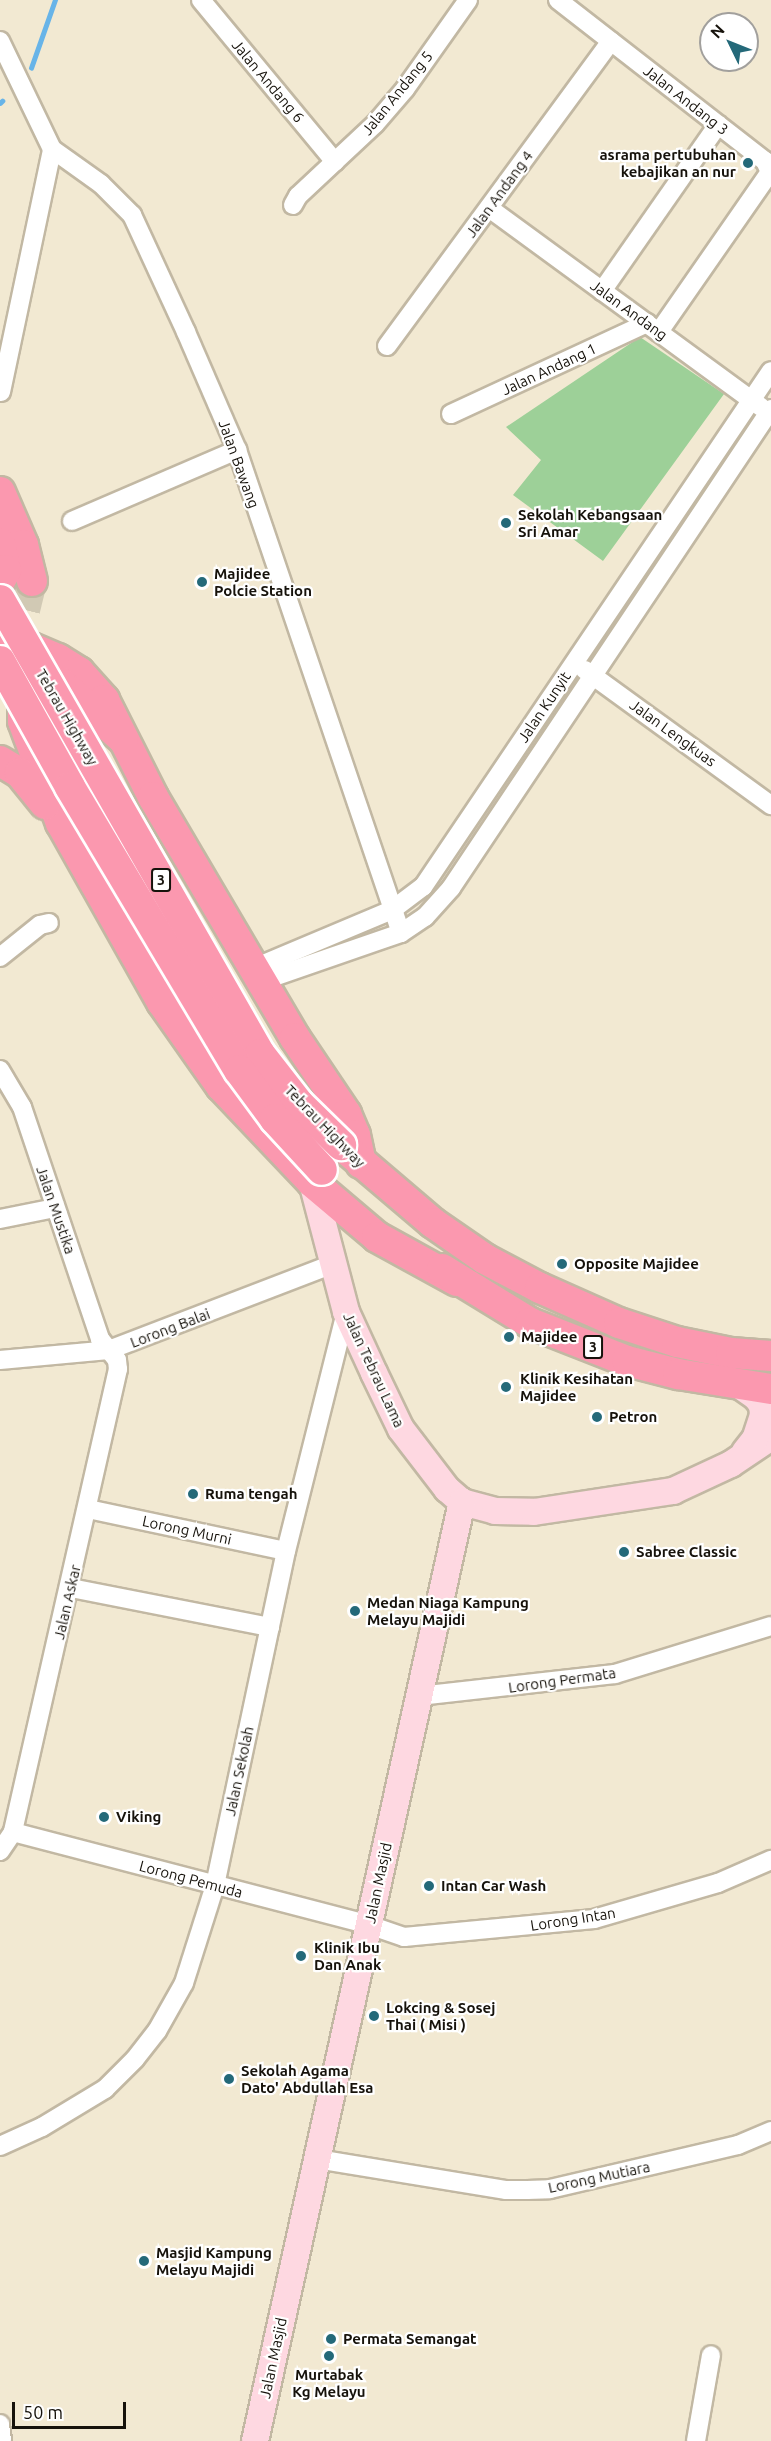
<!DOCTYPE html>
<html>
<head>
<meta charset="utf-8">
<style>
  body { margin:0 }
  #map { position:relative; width:771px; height:2441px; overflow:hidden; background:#f2e9d2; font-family:Ubuntu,sans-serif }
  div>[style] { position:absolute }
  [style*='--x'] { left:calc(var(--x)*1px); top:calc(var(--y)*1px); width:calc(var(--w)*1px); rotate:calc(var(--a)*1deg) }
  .green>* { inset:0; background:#9dd098 }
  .stream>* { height:4.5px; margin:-2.25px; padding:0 2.25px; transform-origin:2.25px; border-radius:2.25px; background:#68b4e8 }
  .trunk-tunnel>* { height:30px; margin-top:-15px; transform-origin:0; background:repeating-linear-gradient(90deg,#d1c9b4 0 30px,transparent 0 45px) }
  .roads { filter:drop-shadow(2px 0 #c2b8a3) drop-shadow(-2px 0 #c2b8a3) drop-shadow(0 2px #c2b8a3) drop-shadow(0 -2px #c2b8a3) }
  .minor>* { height:18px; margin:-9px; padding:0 9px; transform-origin:9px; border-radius:9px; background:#fff }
  .secondary>* { height:26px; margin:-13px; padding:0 13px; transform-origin:13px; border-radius:13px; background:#fed8e1 }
  .trunk>* { height:30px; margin:-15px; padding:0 15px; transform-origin:15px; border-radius:15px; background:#fb98af }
  .bridges { filter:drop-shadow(2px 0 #fff) drop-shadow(-2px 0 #fff) drop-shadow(0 2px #fff) drop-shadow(0 -2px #fff) }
  .trunk-bridge>* { height:30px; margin:-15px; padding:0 15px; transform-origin:15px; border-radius:15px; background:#fb98af }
  .dots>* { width:16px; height:16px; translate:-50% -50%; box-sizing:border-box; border:3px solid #fff; border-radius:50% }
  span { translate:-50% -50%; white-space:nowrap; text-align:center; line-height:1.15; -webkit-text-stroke:4.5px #fff; paint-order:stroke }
  .shield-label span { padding:2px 4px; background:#fff; border:2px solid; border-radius:4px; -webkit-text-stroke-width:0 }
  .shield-label { font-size:14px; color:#16120b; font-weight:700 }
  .street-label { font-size:15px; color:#16120b }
  .poi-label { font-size:15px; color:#16120b; font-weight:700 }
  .right { translate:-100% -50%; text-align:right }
  .left { translate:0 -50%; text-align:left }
  .north { position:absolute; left:699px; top:12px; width:60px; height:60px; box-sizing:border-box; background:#fff; border:2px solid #a2a09d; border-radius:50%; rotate:313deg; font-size:16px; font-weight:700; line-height:24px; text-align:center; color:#16120b }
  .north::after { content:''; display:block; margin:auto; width:21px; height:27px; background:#246979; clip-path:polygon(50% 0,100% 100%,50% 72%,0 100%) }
  .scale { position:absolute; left:12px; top:2402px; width:114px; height:27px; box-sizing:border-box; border:3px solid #16120b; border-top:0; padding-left:8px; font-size:18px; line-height:21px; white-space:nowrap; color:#16120b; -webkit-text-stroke:4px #fff; paint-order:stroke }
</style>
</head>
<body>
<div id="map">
  <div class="green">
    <div style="clip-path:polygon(640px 337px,724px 394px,603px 561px,513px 495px,541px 460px,506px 427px)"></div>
  </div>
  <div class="stream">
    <div style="--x:31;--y:68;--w:72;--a:-70.6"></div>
    <div style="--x:0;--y:103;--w:3;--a:-45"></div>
  </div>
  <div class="trunk-tunnel">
    <div style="--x:0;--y:642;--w:41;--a:-52"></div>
    <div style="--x:25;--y:610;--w:30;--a:-76"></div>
  </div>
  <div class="roads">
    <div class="minor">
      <div style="--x:201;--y:0;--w:210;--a:50.4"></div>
      <div style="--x:558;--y:0;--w:262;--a:37.9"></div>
      <div style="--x:765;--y:161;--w:12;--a:66"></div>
      <div style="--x:770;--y:172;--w:195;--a:124.8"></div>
      <div style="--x:0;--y:41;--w:120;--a:64.3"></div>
      <div style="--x:52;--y:149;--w:60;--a:35.5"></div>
      <div style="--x:101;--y:184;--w:44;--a:45"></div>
      <div style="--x:132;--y:215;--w:129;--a:65.2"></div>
      <div style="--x:186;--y:332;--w:129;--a:66.6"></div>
      <div style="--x:237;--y:450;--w:510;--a:71.25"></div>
      <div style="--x:293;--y:205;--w:10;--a:-61"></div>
      <div style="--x:298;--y:196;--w:105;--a:-43.1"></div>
      <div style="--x:375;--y:124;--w:46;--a:-49.4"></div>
      <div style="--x:405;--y:89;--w:109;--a:-54.7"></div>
      <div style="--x:489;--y:208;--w:337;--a:36.2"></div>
      <div style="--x:602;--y:291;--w:203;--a:-55.1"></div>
      <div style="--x:387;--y:346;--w:378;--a:-53.7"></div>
      <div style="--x:1;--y:392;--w:248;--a:-78.1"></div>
      <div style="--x:451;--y:414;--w:216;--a:-24.9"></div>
      <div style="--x:72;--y:521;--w:180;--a:-23.3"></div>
      <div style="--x:585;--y:670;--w:230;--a:36"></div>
      <div style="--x:0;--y:957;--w:51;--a:-38.7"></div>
      <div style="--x:40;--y:925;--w:9;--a:-13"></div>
      <div style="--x:254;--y:968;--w:150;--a:-22.8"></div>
      <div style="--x:392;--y:910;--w:39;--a:-37"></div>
      <div style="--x:423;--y:887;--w:622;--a:-56"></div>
      <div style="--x:262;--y:981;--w:147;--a:-19.1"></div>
      <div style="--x:401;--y:933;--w:29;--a:-34"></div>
      <div style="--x:425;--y:917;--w:39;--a:-48"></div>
      <div style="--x:451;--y:888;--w:576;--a:-56.25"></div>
      <div style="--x:0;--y:1070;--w:43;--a:59.3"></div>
      <div style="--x:22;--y:1107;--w:245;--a:71.4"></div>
      <div style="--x:100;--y:1339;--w:27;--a:51"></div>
      <div style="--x:117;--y:1360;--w:9;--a:84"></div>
      <div style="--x:118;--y:1369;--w:475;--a:102.8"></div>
      <div style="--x:13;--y:1832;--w:23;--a:124"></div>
      <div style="--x:0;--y:1219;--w:56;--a:-11.3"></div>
      <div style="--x:0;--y:1360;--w:109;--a:-5.2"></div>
      <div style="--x:109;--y:1350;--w:240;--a:-21"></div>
      <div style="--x:88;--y:1509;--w:202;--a:12"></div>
      <div style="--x:71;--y:1588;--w:203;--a:11.1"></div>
      <div style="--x:419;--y:1696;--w:197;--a:-6.4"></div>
      <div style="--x:615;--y:1674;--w:163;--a:-17.1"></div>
      <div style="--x:13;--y:1832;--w:368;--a:14.6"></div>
      <div style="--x:369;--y:1925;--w:37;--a:19"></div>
      <div style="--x:404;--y:1937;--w:191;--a:-5.4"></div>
      <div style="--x:594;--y:1919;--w:129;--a:-16.2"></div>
      <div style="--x:718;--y:1883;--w:58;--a:-23.5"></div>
      <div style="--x:0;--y:2146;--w:46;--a:-24.3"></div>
      <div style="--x:42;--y:2127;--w:74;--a:-31.1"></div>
      <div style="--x:105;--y:2089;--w:42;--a:-45"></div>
      <div style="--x:135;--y:2059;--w:36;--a:-52"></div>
      <div style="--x:157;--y:2031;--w:55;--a:-60.6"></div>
      <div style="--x:184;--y:1983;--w:103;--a:-72.4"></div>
      <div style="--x:215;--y:1885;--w:341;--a:-78"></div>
      <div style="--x:286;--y:1551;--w:246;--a:-75.9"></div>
      <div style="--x:317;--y:2159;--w:192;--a:9.3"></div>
      <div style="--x:506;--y:2190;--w:21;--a:0"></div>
      <div style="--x:527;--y:2190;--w:23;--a:-2"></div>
      <div style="--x:550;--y:2189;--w:193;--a:-13.2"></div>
      <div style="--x:738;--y:2145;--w:36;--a:-23"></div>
      <div style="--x:0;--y:2424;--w:17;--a:83"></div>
      <div style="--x:696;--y:2441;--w:87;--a:-80.1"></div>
    </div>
    <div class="secondary">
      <div style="--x:312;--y:1182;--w:134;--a:75.3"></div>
      <div style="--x:346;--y:1312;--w:67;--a:65.3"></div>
      <div style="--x:374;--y:1373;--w:62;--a:64.3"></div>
      <div style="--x:401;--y:1429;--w:76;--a:52.5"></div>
      <div style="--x:447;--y:1489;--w:20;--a:41"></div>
      <div style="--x:462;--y:1502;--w:34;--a:15"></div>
      <div style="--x:495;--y:1511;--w:39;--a:1"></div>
      <div style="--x:534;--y:1512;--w:141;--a:-8.6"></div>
      <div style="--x:673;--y:1491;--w:64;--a:-25"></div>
      <div style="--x:731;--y:1464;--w:48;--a:-34"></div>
      <div style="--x:739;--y:1385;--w:21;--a:35"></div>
      <div style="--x:756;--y:1397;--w:10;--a:53"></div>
      <div style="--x:762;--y:1405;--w:10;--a:84"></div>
      <div style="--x:763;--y:1415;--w:25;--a:108"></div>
      <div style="--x:755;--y:1439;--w:16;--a:128"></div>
      <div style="--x:255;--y:2441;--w:962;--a:-77.57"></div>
    </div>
    <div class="trunk">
      <div style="--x:0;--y:492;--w:58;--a:66.5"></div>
      <div style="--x:23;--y:545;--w:37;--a:76"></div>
      <div style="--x:0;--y:543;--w:28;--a:77"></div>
      <div style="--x:6;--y:570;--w:13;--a:119"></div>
      <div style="--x:0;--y:643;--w:32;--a:9"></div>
      <div style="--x:32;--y:648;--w:28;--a:23"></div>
      <div style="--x:58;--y:659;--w:25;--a:32"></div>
      <div style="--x:79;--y:672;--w:38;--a:48"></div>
      <div style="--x:104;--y:700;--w:109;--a:63.2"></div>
      <div style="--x:153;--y:797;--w:280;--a:59.5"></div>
      <div style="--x:295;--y:1038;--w:92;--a:56.1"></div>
      <div style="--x:346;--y:1114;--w:23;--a:67"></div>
      <div style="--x:355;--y:1135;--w:29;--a:78"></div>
      <div style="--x:123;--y:739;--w:84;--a:-137.9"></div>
      <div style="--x:61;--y:683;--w:15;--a:-169"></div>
      <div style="--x:46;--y:680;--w:13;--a:151"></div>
      <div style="--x:35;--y:686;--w:20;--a:127"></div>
      <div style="--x:23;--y:702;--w:19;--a:90"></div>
      <div style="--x:23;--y:721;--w:109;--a:69.6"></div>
      <div style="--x:61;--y:823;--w:206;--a:60.6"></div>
      <div style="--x:162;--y:1002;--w:103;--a:54.9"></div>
      <div style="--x:221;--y:1086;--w:132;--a:46.5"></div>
      <div style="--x:312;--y:1182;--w:85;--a:40.2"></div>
      <div style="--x:377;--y:1237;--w:91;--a:28.8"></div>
      <div style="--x:0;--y:761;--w:23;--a:31"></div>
      <div style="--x:20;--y:773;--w:40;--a:51"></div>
      <div style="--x:346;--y:1149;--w:114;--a:40.4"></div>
      <div style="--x:433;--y:1223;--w:63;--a:34.7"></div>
      <div style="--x:485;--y:1259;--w:62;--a:27.8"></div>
      <div style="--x:540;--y:1288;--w:86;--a:23.9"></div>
      <div style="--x:619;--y:1323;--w:61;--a:18.1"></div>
      <div style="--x:677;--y:1342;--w:55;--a:11.5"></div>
      <div style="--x:731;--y:1353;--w:40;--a:4.3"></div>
      <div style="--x:442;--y:1269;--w:103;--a:31.5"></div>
      <div style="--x:530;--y:1323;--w:104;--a:21.4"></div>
      <div style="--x:627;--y:1361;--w:53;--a:14.3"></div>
      <div style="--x:678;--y:1374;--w:94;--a:9.2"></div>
    </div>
  </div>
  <div class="bridges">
    <div class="trunk-bridge">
      <div style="--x:0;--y:600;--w:523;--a:60.2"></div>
      <div style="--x:260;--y:1054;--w:63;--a:52"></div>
      <div style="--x:299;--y:1104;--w:59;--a:44.3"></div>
      <div style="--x:0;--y:661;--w:144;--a:60.9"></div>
      <div style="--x:70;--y:787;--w:330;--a:59.2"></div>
      <div style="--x:239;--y:1070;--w:61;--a:53.7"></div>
      <div style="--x:275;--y:1119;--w:69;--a:47.3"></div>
    </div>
  </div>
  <div class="dots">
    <div style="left:748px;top:163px;background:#246979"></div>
    <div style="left:506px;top:523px;background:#246979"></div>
    <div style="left:202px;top:582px;background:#246979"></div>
    <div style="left:562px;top:1264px;background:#246979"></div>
    <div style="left:509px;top:1337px;background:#246979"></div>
    <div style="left:506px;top:1387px;background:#246979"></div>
    <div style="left:597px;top:1417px;background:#246979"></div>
    <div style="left:193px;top:1494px;background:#246979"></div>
    <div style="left:624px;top:1552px;background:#246979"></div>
    <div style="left:355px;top:1611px;background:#246979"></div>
    <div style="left:104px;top:1817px;background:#246979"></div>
    <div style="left:429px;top:1886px;background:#246979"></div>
    <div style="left:301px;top:1956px;background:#246979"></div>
    <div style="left:374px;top:2016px;background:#246979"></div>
    <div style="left:229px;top:2079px;background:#246979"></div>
    <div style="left:144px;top:2261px;background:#246979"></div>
    <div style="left:331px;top:2339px;background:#246979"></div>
    <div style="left:329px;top:2356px;background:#246979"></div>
  </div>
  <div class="shield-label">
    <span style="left:161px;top:880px">3</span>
    <span style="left:593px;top:1347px">3</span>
  </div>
  <div class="street-label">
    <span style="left:268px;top:81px;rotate:50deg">Jalan Andang 6</span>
    <span style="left:397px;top:93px;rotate:-51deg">Jalan Andang 5</span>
    <span style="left:686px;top:100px;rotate:38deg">Jalan Andang 3</span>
    <span style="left:499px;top:194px;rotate:-54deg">Jalan Andang 4</span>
    <span style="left:629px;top:310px;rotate:36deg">Jalan Andang</span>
    <span style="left:549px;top:369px;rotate:-25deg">Jalan Andang 1</span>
    <span style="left:239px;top:464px;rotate:70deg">Jalan Bawang</span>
    <span style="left:544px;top:707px;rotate:-56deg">Jalan Kunyit</span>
    <span style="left:67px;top:717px;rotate:60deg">Tebrau Highway</span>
    <span style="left:673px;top:733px;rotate:36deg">Jalan Lengkuas</span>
    <span style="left:325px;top:1126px;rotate:46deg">Tebrau Highway</span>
    <span style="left:56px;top:1210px;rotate:71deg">Jalan Mustika</span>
    <span style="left:170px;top:1328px;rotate:-21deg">Lorong Balai</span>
    <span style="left:374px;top:1370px;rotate:65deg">Jalan Tebrau Lama</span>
    <span style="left:187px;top:1530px;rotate:12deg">Lorong Murni</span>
    <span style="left:67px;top:1602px;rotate:-77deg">Jalan Askar</span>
    <span style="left:562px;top:1680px;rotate:-8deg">Lorong Permata</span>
    <span style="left:239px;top:1771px;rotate:-78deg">Jalan Sekolah</span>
    <span style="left:191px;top:1879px;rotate:15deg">Lorong Pemuda</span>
    <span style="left:378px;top:1883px;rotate:-78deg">Jalan Masjid</span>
    <span style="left:573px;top:1919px;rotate:-9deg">Lorong Intan</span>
    <span style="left:599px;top:2177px;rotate:-12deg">Lorong Mutiara</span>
    <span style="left:273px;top:2358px;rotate:-78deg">Jalan Masjid</span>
  </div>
  <div class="poi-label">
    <span class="right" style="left:736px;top:163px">asrama pertubuhan<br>kebajikan an nur</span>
    <span class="left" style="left:518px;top:523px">Sekolah Kebangsaan<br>Sri Amar</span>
    <span class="left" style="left:214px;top:582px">Majidee<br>Polcie Station</span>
    <span class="left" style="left:574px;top:1264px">Opposite Majidee</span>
    <span class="left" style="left:521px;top:1337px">Majidee</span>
    <span class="left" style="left:520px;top:1387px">Klinik Kesihatan<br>Majidee</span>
    <span class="left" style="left:609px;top:1417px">Petron</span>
    <span class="left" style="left:205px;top:1494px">Ruma tengah</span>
    <span class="left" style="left:636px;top:1552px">Sabree Classic</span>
    <span class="left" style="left:367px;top:1611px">Medan Niaga Kampung<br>Melayu Majidi</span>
    <span class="left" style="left:116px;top:1817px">Viking</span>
    <span class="left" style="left:441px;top:1886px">Intan Car Wash</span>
    <span class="left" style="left:314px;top:1956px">Klinik Ibu<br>Dan Anak</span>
    <span class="left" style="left:386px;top:2016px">Lokcing &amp; Sosej<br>Thai ( Misi )</span>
    <span class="left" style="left:241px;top:2079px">Sekolah Agama<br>Dato' Abdullah Esa</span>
    <span class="left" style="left:156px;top:2261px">Masjid Kampung<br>Melayu Majidi</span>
    <span class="left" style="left:343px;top:2339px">Permata Semangat</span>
    <span style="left:329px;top:2383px">Murtabak<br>Kg Melayu</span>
  </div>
  <div class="north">N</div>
  <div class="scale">50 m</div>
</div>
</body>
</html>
